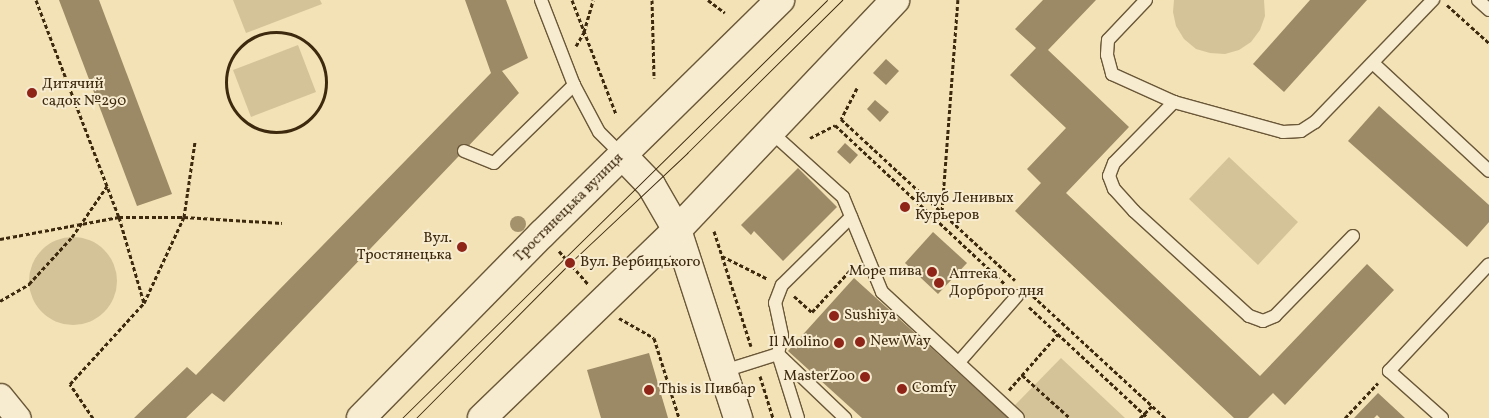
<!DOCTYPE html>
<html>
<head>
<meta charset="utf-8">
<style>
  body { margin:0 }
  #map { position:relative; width:1489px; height:418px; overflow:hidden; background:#f3e2b6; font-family:Vollkorn,serif }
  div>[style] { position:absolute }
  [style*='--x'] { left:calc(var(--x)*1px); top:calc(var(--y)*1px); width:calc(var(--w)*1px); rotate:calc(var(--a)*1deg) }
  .green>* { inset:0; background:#d4c399 }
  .round { border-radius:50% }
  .building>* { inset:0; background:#9c8965 }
  .path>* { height:3px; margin-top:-1.5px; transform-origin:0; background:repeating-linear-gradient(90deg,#3d290e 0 4px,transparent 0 6.5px) }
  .path>.ring { margin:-1.5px; padding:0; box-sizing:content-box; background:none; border:3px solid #3d290e; border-radius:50% }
  .roads { filter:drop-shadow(1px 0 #6a5738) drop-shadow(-1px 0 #6a5738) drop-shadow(0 1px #6a5738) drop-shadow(0 -1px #6a5738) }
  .lane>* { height:12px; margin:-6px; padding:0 6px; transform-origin:6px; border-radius:6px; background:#f7ecd0 }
  .street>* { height:25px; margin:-12.5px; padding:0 12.5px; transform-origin:12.5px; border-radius:12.5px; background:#f7ecd0 }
  .secondary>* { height:28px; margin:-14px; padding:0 14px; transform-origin:14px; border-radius:14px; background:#f7ecd0 }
  .tram>* { height:1px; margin:-0.5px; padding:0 0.5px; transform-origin:0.5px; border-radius:0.5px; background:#3d290e }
  .trees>* { width:16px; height:16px; margin:-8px; border-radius:50%; background:#a4926d }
  .dots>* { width:14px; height:14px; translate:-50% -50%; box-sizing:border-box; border:2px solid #f7ecd0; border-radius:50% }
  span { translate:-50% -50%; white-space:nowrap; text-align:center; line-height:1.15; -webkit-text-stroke:4px #f7ecd0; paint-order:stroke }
  .poi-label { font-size:15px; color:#3d290e }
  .left { translate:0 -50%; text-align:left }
  .right { translate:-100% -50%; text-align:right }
  .street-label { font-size:15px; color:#3d290e }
</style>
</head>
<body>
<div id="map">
  <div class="green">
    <div style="clip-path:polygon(233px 0,320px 0,322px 4px,246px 33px)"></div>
    <div style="clip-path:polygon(1174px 0,1264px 0,1265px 16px,1260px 30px,1251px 42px,1239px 50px,1225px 54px,1210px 53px,1196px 49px,1184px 39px,1176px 26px,1173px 12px)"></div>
    <div style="clip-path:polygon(298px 45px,316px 92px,251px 117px,233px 70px)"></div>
    <div style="clip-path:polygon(1229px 157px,1298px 222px,1258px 265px,1189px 199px)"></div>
    <div class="round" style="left:29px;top:237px;width:88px;height:88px"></div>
    <div style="clip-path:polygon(1061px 358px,1125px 418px,1023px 418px,1012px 408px)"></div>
  </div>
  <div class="building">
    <div style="clip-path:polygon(59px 0,99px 0,172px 194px,137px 206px)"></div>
    <div style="clip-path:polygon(465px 0,506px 0,528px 58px,502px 71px,519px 93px,224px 402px,212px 393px,186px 418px,134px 418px,187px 367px,196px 375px,491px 73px)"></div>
    <div style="clip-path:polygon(1043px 0,1096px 0,1048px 50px,1129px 127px,1066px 193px,1260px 376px,1367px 264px,1394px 290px,1285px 405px,1273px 393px,1248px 418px,1234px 418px,1015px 211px,1041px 183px,1027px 169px,1066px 128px,1010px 75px,1036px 48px,1015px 29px)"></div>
    <div style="clip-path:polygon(1310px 0,1367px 0,1284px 92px,1253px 64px)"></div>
    <div style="clip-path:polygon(886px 59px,899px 71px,886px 85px,873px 73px)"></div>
    <div style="clip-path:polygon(875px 100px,889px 112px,880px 122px,867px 109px)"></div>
    <div style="clip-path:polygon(1379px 106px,1489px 205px,1489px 222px,1467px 247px,1348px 141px)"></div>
    <div style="clip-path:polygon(845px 143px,858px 155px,850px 164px,837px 152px)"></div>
    <div style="clip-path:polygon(798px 168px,837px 207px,783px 261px,754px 231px,751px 235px,741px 225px)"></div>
    <div style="clip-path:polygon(933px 232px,967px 263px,938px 294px,905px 263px)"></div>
    <div style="clip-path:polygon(854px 278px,938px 354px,1008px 418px,862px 418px,788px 351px)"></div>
    <div style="clip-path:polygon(649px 353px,668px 418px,601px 418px,587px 370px)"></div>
    <div style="clip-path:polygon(1378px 393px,1405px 418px,1380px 418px,1377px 415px,1374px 418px,1354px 418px)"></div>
  </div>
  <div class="path">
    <div style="--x:36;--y:0;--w:232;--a:69.1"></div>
    <div style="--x:119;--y:217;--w:90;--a:73.8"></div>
    <div style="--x:572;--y:0;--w:122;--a:68.9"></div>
    <div style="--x:652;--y:0;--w:78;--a:88.5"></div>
    <div style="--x:708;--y:0;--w:21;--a:37"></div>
    <div style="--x:1447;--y:5;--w:57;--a:42.1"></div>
    <div class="ring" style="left:226px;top:32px;width:97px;height:97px"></div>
    <div style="--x:576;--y:46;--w:16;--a:-60"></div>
    <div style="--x:584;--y:32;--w:33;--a:-74"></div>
    <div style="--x:857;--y:88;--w:35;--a:117"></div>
    <div style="--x:841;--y:119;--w:237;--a:42.8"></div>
    <div style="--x:810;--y:138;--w:28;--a:-27"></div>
    <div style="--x:835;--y:125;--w:234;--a:43.1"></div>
    <div style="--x:942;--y:211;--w:212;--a:-85.7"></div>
    <div style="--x:714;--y:231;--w:121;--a:72.2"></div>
    <div style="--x:0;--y:239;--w:121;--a:-10.5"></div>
    <div style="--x:119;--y:217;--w:65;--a:0"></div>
    <div style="--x:184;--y:217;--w:98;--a:3.5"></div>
    <div style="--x:559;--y:251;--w:44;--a:48.7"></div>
    <div style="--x:722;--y:256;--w:51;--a:26.6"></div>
    <div style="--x:794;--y:296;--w:24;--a:42"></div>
    <div style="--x:812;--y:312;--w:62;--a:-47.6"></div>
    <div style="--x:1033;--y:296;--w:180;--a:42.7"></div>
    <div style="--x:0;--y:301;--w:34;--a:-30"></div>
    <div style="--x:29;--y:284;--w:64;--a:-47.5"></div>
    <div style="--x:72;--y:237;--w:62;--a:-55.5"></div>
    <div style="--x:1029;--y:307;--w:163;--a:43"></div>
    <div style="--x:619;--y:318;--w:40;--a:29.7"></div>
    <div style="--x:654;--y:338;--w:84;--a:72.6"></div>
    <div style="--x:1022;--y:375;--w:64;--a:41.9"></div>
    <div style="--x:760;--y:376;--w:44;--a:72.8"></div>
    <div style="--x:1009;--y:390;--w:74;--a:-48.8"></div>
    <div style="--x:93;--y:418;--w:41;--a:-124.1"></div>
    <div style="--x:70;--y:384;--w:110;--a:-47.6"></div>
    <div style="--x:144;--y:303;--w:95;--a:-65.1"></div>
    <div style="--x:184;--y:217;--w:76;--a:-81.7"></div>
    <div style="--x:1140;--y:418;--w:17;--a:-45"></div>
    <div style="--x:1345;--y:418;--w:48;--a:-46.7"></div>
  </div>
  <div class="roads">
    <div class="lane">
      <div style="--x:541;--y:0;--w:91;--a:68.8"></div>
      <div style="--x:574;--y:85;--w:53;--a:62"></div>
      <div style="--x:599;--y:132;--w:33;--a:45"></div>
      <div style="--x:1146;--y:0;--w:55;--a:133.5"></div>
      <div style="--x:1108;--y:40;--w:15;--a:94"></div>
      <div style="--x:1107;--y:55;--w:20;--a:75"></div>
      <div style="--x:1112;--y:74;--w:68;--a:24.3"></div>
      <div style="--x:1478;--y:0;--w:15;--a:42"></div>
      <div style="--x:1374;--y:64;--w:157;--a:42.9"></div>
      <div style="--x:771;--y:132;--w:97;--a:42.1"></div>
      <div style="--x:843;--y:197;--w:103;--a:67.7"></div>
      <div style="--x:882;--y:292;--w:185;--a:42.8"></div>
      <div style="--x:464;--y:151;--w:32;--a:22"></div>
      <div style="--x:494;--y:163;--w:112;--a:-44.3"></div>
      <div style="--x:1353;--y:236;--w:112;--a:134.3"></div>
      <div style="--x:1275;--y:316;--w:13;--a:157"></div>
      <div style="--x:1263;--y:321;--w:15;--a:-160"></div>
      <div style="--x:1249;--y:316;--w:156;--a:-137.6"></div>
      <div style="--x:1134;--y:211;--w:30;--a:-132"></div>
      <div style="--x:1114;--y:189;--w:14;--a:-111"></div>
      <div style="--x:1109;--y:176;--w:14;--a:-69"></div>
      <div style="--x:1114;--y:163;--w:86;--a:-45.5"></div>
      <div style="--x:1174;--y:102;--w:113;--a:15.4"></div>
      <div style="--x:1283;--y:132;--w:18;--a:-3"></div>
      <div style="--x:1301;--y:131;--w:17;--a:-33"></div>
      <div style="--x:1315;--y:122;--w:170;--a:-46"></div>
      <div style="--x:778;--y:354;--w:93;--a:43.7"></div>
      <div style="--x:959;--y:362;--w:88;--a:-48.7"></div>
      <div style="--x:724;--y:371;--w:57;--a:-17.5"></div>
      <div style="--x:798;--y:418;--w:67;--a:-107.4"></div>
      <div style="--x:778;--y:354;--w:19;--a:-78"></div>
      <div style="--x:782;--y:335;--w:33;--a:-102"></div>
      <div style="--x:775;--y:303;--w:19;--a:-69"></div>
      <div style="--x:782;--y:285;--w:97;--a:-44.6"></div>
      <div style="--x:1442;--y:418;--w:71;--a:-138.4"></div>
      <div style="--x:1389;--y:371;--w:146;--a:-46.9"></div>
    </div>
    <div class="street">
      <div style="--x:0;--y:396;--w:28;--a:51"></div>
    </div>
    <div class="secondary">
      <div style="--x:622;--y:155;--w:42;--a:46"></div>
      <div style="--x:651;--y:185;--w:52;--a:60"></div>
      <div style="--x:677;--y:230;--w:198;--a:72"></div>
      <div style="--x:361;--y:418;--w:258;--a:-45.5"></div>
      <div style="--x:542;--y:234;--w:334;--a:-44.5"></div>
      <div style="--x:482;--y:418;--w:271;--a:-44"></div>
      <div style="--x:677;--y:230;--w:317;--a:-46.5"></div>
    </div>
  </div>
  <div class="tram">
    <div style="--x:402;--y:418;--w:596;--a:-44.52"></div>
    <div style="--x:416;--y:418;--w:218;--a:-45.2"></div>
    <div style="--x:570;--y:263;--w:161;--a:-43.2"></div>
    <div style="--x:687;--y:153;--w:218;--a:-44.6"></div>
  </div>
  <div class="trees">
    <div style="left:518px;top:224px"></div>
  </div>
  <div class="dots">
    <div style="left:32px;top:93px;background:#8f2418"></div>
    <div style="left:905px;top:207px;background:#8f2418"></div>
    <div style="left:462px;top:247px;background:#8f2418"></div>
    <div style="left:570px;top:263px;background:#8f2418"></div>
    <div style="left:932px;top:272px;background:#8f2418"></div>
    <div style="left:939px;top:283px;background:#8f2418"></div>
    <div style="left:834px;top:316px;background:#8f2418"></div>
    <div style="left:860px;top:342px;background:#8f2418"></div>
    <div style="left:839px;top:343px;background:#8f2418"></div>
    <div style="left:865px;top:377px;background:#8f2418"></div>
    <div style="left:902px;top:389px;background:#8f2418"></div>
    <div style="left:649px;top:390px;background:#8f2418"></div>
  </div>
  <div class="poi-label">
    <span class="left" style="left:42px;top:93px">Дитячий<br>садок №290</span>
    <span class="left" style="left:915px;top:207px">Клуб Ленивых<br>Курьеров</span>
    <span class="right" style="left:452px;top:247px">Вул.<br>Тростянецька</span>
    <span class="left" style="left:580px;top:263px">Вул. Вербицького</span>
    <span class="right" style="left:922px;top:272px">Море пива</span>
    <span class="left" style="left:949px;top:283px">Аптека<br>Дорброго дня</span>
    <span class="left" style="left:844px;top:316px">Sushiya</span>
    <span class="left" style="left:870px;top:342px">New Way</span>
    <span class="right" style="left:829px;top:343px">Il Molino</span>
    <span class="right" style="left:855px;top:377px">MasterZoo</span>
    <span class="left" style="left:912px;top:389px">Comfy</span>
    <span class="left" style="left:659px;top:390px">This is Пивбар</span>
  </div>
  <div class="street-label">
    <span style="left:569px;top:208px;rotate:-45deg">Тростянецька вулиця</span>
  </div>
</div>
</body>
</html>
